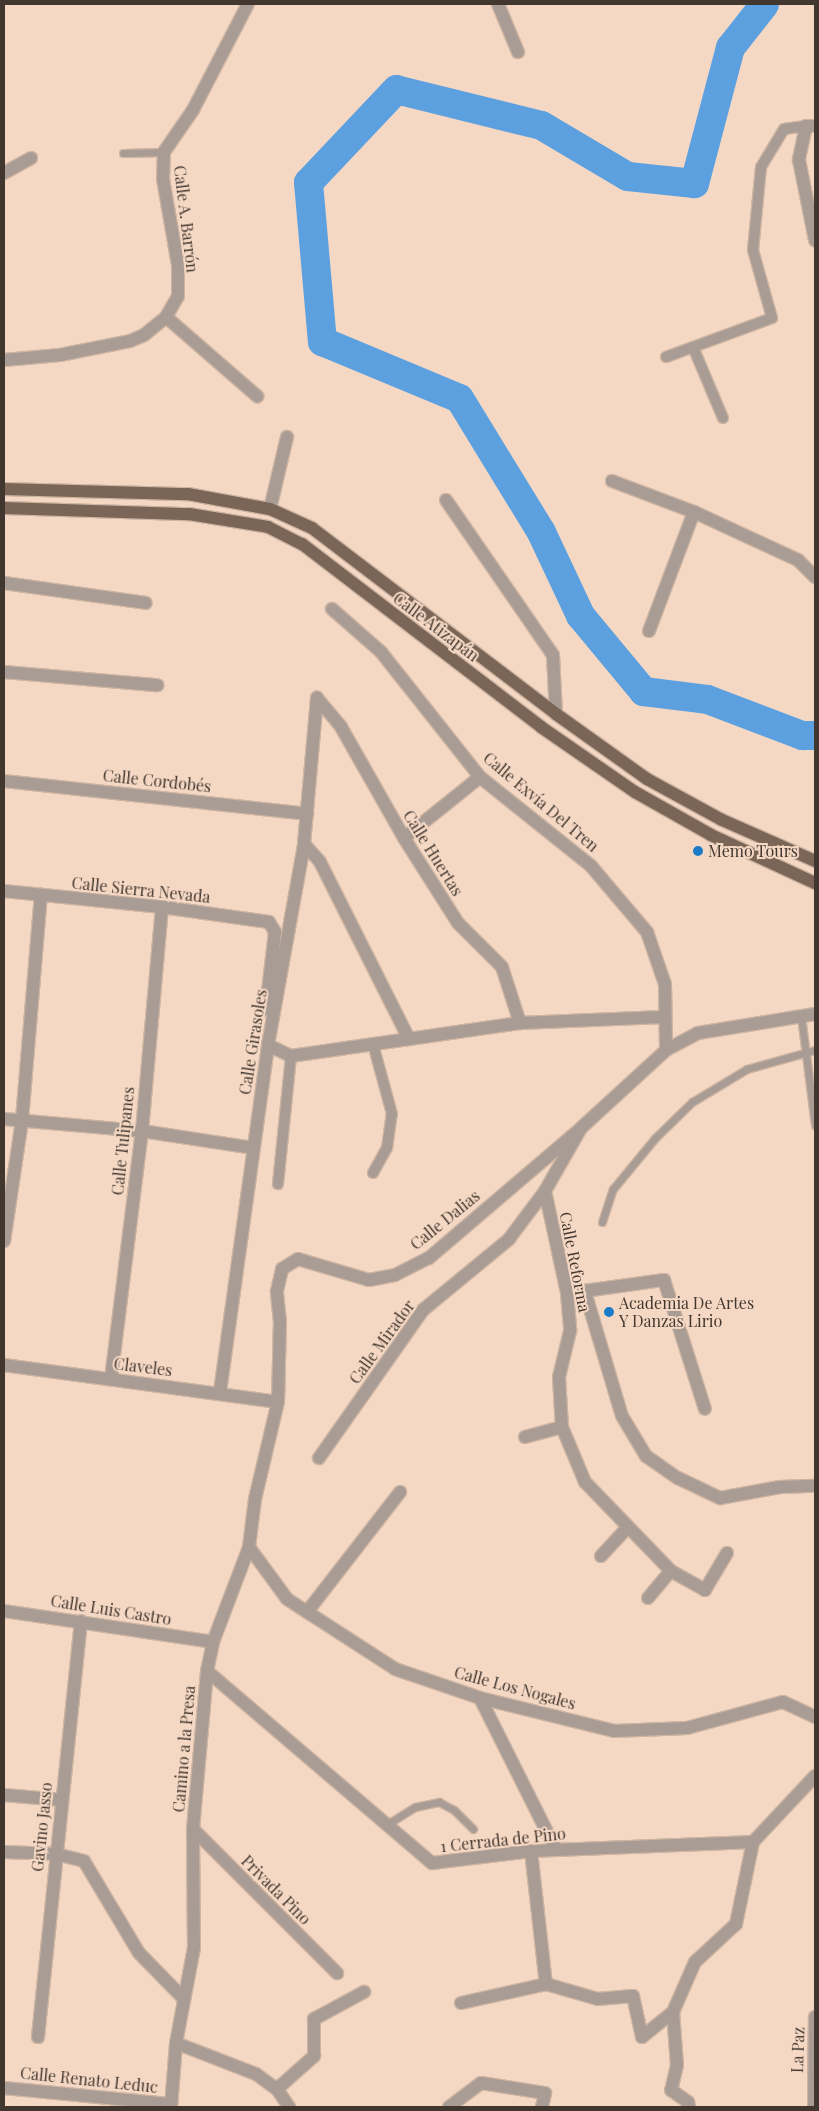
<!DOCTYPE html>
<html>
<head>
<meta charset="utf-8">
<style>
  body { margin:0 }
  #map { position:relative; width:819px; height:2111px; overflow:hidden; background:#f5d8c4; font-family:"Playfair Display",serif }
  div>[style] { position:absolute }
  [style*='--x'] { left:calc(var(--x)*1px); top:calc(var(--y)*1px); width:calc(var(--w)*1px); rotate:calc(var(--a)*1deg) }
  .river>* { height:29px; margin:-14.5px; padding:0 14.5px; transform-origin:14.5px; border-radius:14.5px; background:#5ca0df }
  .roads { filter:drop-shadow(1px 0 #ceb5a3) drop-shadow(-1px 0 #ceb5a3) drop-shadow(0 1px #ceb5a3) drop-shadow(0 -1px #ceb5a3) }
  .service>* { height:7px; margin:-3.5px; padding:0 3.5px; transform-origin:3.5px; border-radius:3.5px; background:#a89c94 }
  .pedestrian>* { height:10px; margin:-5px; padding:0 5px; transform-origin:5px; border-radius:5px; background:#a89c94 }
  .minor>* { height:12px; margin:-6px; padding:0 6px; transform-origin:6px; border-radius:6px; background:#a89c94 }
  .tertiary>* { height:12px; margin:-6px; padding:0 6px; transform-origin:6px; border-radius:6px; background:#a89c94 }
  .primary>* { height:12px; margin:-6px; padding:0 6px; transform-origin:6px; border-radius:6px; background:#7a6556 }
  .dots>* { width:14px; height:14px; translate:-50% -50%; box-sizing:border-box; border:2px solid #f5d8c4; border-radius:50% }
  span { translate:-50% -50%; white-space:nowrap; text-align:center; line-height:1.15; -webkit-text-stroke:4px #f5d8c4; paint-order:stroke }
  .street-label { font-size:16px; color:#42372f }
  .poi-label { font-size:16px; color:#42372f }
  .left { translate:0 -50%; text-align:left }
  .frame { position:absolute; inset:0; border:5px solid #42372f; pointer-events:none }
</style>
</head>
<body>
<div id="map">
  <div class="river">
    <div style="--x:764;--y:4;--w:55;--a:128.3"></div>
    <div style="--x:730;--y:47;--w:141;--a:104.8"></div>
    <div style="--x:694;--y:183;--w:67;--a:-174"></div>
    <div style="--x:627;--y:176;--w:100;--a:-149.3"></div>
    <div style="--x:541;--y:125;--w:149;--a:-166.1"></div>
    <div style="--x:396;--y:89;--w:128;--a:133.4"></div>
    <div style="--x:308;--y:182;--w:160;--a:85"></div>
    <div style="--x:322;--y:341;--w:148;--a:22.6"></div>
    <div style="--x:459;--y:398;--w:157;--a:58.5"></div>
    <div style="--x:541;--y:532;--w:92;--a:64.8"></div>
    <div style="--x:580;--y:615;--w:99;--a:50.3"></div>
    <div style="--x:643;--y:691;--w:64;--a:7.1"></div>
    <div style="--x:707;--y:699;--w:102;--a:20.8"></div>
    <div style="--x:802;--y:735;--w:13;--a:0"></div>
  </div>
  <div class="roads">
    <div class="service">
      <div style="--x:123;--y:153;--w:41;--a:-1.4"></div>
      <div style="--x:801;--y:1016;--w:110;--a:82.7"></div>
      <div style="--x:602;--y:1222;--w:35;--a:-72"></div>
      <div style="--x:613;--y:1189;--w:66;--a:-50.5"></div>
      <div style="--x:655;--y:1138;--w:52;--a:-44.2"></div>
      <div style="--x:692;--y:1102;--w:64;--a:-31"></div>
      <div style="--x:747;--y:1069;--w:71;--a:-15.6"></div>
      <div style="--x:386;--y:1825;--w:34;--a:-32"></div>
      <div style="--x:415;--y:1807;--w:25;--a:-12"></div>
      <div style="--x:439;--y:1802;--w:17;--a:28"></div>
      <div style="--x:454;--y:1810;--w:27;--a:45"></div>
    </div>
    <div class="pedestrian">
      <div style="--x:693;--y:347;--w:77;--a:67.1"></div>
      <div style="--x:666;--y:357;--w:113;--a:-20.2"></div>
      <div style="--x:772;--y:318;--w:71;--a:-105.6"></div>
      <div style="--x:753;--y:250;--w:83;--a:-84.5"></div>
      <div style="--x:761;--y:167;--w:44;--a:-58.8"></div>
      <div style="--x:784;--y:129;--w:22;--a:-8"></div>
      <div style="--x:373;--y:1173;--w:29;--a:-61"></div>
      <div style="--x:387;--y:1148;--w:34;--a:-82"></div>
      <div style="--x:392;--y:1114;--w:73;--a:-105.2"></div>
      <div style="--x:278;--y:1184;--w:129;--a:-84.2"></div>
    </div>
    <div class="minor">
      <div style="--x:498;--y:4;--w:52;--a:67.4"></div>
      <div style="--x:815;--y:126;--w:9;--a:180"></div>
      <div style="--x:806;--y:126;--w:35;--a:102"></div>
      <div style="--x:799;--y:160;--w:82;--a:78.7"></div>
      <div style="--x:4;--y:173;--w:31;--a:-29"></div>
      <div style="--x:166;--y:317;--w:121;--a:41"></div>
      <div style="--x:612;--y:481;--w:88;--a:20.7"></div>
      <div style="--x:694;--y:512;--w:115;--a:24.8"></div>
      <div style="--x:798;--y:560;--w:24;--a:45"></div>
      <div style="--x:446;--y:500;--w:188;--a:55.4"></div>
      <div style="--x:553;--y:655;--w:59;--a:87.1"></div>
      <div style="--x:270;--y:509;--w:74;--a:-76.7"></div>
      <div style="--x:4;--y:583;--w:143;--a:8"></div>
      <div style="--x:332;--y:609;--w:65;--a:41.3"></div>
      <div style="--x:381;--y:652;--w:159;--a:51.6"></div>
      <div style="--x:480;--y:777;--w:142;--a:38.7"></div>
      <div style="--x:591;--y:866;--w:87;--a:49.7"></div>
      <div style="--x:647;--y:932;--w:55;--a:70.9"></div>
      <div style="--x:665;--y:984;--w:66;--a:89.1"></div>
      <div style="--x:649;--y:631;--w:127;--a:-69.3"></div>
      <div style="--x:4;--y:672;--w:154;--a:4.9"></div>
      <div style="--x:317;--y:698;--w:38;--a:50"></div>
      <div style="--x:341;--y:727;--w:128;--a:60.4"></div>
      <div style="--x:404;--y:838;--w:101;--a:57.6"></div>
      <div style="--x:458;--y:923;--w:62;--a:45"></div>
      <div style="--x:502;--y:967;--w:59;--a:72.2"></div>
      <div style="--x:4;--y:781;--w:305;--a:6.2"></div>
      <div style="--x:404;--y:838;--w:97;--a:-38.8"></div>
      <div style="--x:304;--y:844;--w:24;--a:48"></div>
      <div style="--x:320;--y:862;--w:198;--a:63.3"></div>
      <div style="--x:4;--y:891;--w:159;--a:5.8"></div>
      <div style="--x:162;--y:907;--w:108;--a:8"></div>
      <div style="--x:269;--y:922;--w:12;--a:59"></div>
      <div style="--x:275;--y:932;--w:78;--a:96.7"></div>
      <div style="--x:268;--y:1045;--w:25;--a:26"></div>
      <div style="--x:291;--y:1056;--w:231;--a:-8.2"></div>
      <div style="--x:520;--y:1023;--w:143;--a:-2.4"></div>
      <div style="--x:4;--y:1119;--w:139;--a:5"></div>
      <div style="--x:142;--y:1131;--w:112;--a:8.7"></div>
      <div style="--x:545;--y:1191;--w:104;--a:77.8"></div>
      <div style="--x:567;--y:1293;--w:38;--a:85"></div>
      <div style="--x:570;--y:1331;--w:47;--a:103.4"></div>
      <div style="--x:559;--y:1377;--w:50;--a:86.6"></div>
      <div style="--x:562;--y:1427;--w:60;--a:67.3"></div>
      <div style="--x:585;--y:1482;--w:124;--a:46"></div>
      <div style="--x:671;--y:1571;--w:39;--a:29"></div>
      <div style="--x:705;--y:1590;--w:43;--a:-59.3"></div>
      <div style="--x:4;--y:1241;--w:122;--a:-81.5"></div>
      <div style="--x:22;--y:1120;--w:226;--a:-85.2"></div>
      <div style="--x:577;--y:1292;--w:88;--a:-7.9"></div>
      <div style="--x:664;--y:1280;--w:135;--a:72.4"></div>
      <div style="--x:585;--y:1292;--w:129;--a:73.4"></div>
      <div style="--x:622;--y:1416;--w:47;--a:59"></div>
      <div style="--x:646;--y:1456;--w:39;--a:35"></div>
      <div style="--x:678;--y:1478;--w:47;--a:25.5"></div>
      <div style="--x:720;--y:1498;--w:61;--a:-10.4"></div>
      <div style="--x:780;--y:1487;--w:35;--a:-2"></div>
      <div style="--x:4;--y:1365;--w:276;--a:7.7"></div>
      <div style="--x:111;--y:1379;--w:250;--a:-82.9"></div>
      <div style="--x:142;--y:1131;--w:225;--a:-84.9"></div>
      <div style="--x:220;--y:1392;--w:350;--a:-82.1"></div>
      <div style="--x:268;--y:1045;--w:204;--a:-79.8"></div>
      <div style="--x:304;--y:844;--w:147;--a:-84.9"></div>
      <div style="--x:525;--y:1437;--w:38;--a:-15"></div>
      <div style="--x:319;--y:1458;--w:181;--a:-54.9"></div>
      <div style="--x:423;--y:1310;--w:112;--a:-39.5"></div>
      <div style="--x:509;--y:1239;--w:60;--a:-53.1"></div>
      <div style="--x:545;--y:1191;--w:70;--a:-60.2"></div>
      <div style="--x:249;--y:1547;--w:64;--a:53.8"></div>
      <div style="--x:287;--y:1599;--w:129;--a:32.9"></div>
      <div style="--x:395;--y:1669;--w:90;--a:18.8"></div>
      <div style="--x:480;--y:1698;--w:138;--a:13.8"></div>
      <div style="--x:614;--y:1731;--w:73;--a:-2.4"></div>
      <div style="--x:687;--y:1728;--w:99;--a:-15.2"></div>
      <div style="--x:783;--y:1702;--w:35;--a:25"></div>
      <div style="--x:601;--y:1556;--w:38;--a:-47"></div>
      <div style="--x:648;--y:1598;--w:35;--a:-50"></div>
      <div style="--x:4;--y:1611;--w:211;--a:8.4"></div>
      <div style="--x:307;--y:1612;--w:152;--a:-52.2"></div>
      <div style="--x:207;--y:1671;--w:296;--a:40.5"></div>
      <div style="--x:432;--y:1863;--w:100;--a:-6.9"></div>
      <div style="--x:531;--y:1851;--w:222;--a:-2.3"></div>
      <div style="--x:480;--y:1698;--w:170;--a:63.4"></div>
      <div style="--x:4;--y:1795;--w:58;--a:4.9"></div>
      <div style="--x:193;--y:1829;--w:204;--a:45"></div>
      <div style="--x:531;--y:1851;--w:134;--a:83.6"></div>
      <div style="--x:4;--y:1852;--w:52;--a:2.2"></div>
      <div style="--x:56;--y:1854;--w:29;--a:14"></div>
      <div style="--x:84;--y:1861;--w:107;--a:59.1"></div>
      <div style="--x:139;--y:1953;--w:63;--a:45.6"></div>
      <div style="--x:461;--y:2003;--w:87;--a:-12.6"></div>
      <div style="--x:546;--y:1984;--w:54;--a:16.1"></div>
      <div style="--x:598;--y:1999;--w:35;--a:-5"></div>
      <div style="--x:633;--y:1996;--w:42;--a:77.6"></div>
      <div style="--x:642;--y:2037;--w:40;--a:-39"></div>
      <div style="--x:673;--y:2012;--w:55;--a:-66.3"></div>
      <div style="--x:695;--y:1962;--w:56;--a:-42.8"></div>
      <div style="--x:736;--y:1924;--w:84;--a:-78.3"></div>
      <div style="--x:753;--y:1842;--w:91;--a:-46.8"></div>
      <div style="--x:673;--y:2012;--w:53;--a:85.7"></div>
      <div style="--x:677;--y:2065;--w:26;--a:103"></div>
      <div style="--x:671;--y:2090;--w:21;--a:35"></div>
      <div style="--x:688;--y:2102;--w:5;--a:79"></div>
      <div style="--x:38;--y:2037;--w:418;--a:-84.1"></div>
      <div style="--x:176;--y:2043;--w:86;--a:21.2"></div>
      <div style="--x:256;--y:2074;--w:26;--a:36"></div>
      <div style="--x:277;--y:2089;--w:22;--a:56"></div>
      <div style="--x:4;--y:2088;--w:168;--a:5.5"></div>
      <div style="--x:277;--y:2089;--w:50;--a:-41.7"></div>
      <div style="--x:314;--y:2056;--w:37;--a:-90"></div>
      <div style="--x:314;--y:2019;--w:57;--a:-28.4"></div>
      <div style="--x:449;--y:2107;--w:40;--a:-37"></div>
      <div style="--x:481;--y:2083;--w:65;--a:8.9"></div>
      <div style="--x:545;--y:2093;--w:14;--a:102"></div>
      <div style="--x:814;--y:2107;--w:90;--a:-89.4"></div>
    </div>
    <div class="tertiary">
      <div style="--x:4;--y:360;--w:56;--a:-5.1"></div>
      <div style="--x:60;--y:355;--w:71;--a:-11.3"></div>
      <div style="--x:130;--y:341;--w:15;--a:-23"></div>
      <div style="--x:144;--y:335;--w:28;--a:-39"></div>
      <div style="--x:166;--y:317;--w:24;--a:-60"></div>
      <div style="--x:178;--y:296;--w:31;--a:-90"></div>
      <div style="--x:178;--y:265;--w:87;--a:-99.9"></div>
      <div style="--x:163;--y:179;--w:27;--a:-88"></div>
      <div style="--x:164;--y:152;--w:51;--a:-55.4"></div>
      <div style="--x:193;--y:110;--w:119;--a:-62.6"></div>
      <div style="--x:171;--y:2107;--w:64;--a:-85.5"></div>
      <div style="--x:176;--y:2043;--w:97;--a:-79.3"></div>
      <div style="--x:194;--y:1948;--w:119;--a:-90.5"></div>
      <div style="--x:193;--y:1829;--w:159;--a:-84.9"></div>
      <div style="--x:207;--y:1671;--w:30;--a:-78"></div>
      <div style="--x:213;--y:1642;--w:102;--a:-69.2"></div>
      <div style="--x:249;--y:1547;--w:48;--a:-82.9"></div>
      <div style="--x:255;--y:1499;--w:100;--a:-76.7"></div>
      <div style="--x:278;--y:1402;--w:80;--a:-88.6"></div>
      <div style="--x:280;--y:1322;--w:31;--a:-96"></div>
      <div style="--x:277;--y:1291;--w:23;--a:-77"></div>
      <div style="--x:282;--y:1269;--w:19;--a:-32"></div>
      <div style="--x:298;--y:1259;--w:74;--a:16.5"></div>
      <div style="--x:369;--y:1280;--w:26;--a:-11"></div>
      <div style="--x:395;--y:1275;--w:38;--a:-27"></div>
      <div style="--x:429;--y:1258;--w:200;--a:-40.5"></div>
      <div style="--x:581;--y:1128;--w:115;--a:-42.5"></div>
      <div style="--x:666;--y:1050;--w:36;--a:-28"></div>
      <div style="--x:698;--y:1033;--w:119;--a:-9.2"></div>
    </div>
    <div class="primary">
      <div style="--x:4;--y:489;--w:184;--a:1.6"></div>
      <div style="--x:188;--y:494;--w:83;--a:10.4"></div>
      <div style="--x:270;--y:509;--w:46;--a:24.3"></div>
      <div style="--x:312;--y:528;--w:307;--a:37.3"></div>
      <div style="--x:556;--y:714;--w:112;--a:35.5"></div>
      <div style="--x:647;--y:779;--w:85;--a:28.7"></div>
      <div style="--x:722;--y:820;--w:102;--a:23.8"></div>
      <div style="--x:4;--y:508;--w:185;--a:1.9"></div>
      <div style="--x:189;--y:514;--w:80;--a:9.3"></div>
      <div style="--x:268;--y:527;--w:38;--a:27"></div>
      <div style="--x:302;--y:544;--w:301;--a:37.4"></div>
      <div style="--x:541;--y:727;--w:114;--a:34.7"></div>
      <div style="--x:635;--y:792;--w:87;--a:29.5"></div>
      <div style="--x:711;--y:835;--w:115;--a:24.8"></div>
    </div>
  </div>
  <div class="dots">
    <div style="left:698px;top:851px;background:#1d7cc8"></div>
    <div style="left:609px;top:1312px;background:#1d7cc8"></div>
  </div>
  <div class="street-label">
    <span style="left:186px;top:219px;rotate:83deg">Calle A. Barrón</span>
    <span style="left:436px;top:627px;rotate:37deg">Calle Atizapán</span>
    <span style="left:157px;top:781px;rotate:6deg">Calle Cordobés</span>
    <span style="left:541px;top:802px;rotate:40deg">Calle Exvía Del Tren</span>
    <span style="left:433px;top:853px;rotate:58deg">Calle Huertas</span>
    <span style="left:141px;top:890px;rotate:6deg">Calle Sierra Nevada</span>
    <span style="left:253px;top:1042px;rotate:-81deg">Calle Girasoles</span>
    <span style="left:123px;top:1141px;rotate:-84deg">Calle Tulipanes</span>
    <span style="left:445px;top:1220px;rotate:-39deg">Calle Dalias</span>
    <span style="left:575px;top:1262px;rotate:79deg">Calle Reforma</span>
    <span style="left:382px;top:1342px;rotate:-54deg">Calle Mirador</span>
    <span style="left:143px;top:1367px;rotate:7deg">Claveles</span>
    <span style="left:111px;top:1610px;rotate:9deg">Calle Luis Castro</span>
    <span style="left:515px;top:1688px;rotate:15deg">Calle Los Nogales</span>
    <span style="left:184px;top:1749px;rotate:-85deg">Camino a la Presa</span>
    <span style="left:42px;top:1827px;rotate:-84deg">Gavino Jasso</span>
    <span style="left:503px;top:1840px;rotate:-6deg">1 Cerrada de Pino</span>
    <span style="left:276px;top:1890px;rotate:45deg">Privada Pino</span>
    <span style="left:798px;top:2050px;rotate:-88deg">La Paz</span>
    <span style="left:89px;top:2080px;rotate:6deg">Calle Renato Leduc</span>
  </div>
  <div class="poi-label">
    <span class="left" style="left:708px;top:851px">Memo Tours</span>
    <span class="left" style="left:619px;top:1312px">Academia De Artes<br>Y Danzas Lirio</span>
  </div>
  <div class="frame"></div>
</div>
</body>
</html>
